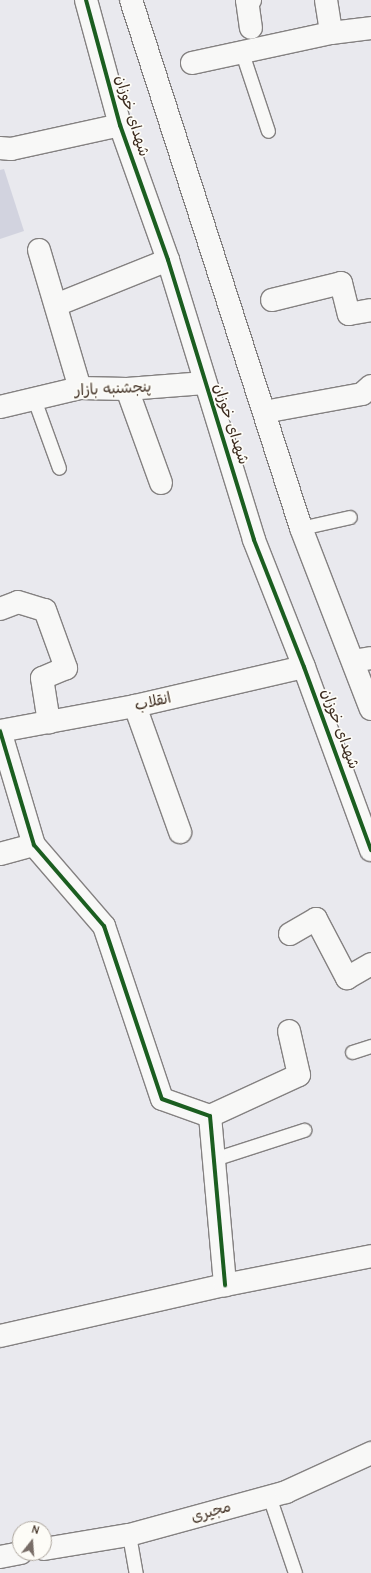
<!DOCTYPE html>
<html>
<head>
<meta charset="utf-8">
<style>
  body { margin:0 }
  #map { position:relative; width:371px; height:1573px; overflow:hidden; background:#e9e9ee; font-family:"Comic Neue","Playpen Sans Arabic",sans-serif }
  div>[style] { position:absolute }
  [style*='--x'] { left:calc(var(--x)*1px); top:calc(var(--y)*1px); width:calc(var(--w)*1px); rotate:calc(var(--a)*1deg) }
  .building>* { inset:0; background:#d2d3df }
  .roads { filter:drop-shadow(1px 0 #848181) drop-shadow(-1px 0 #848181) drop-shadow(0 1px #848181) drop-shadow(0 -1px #848181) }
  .lane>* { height:13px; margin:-6.5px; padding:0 6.5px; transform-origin:6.5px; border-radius:6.5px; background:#f8f8f7 }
  .street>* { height:22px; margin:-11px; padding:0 11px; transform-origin:11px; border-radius:11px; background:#f8f8f7 }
  .secondary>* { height:22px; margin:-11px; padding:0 11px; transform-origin:11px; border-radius:11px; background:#f8f8f7 }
  .cycleway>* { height:4px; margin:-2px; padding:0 2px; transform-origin:2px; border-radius:2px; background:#1b5e20 }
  span { translate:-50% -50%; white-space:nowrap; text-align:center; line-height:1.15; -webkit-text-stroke:3.5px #fdfcf7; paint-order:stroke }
  .street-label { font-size:15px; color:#3b2a1e }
  .north { position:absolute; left:12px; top:1521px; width:40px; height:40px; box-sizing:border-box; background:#fdfcf7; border:1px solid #afa8a0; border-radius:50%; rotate:17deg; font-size:11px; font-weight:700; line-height:16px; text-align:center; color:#3b2a1e }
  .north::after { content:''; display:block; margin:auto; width:14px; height:18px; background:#786d67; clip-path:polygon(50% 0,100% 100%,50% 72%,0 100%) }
</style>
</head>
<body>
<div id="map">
  <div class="building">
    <div style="clip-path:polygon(4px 169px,24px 231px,0 239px,0 170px)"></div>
  </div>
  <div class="roads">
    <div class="lane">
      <div style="--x:242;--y:53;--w:82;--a:71.6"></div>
      <div style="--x:34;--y:399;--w:73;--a:70.1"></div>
      <div style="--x:301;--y:528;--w:50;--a:-12.7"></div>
      <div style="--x:352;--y:1052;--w:20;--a:-18"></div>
      <div style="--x:214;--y:1159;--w:95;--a:-17.9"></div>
      <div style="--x:269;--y:1496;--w:81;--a:71.3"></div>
      <div style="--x:129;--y:1535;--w:39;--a:80"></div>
    </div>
    <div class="street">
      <div style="--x:250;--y:0;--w:3;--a:180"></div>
      <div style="--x:247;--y:0;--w:28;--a:82"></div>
      <div style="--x:326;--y:0;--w:33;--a:81"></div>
      <div style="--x:192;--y:63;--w:142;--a:-12.2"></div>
      <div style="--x:331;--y:33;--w:40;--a:-7.1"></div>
      <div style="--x:0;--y:148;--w:11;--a:5"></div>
      <div style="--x:11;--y:149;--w:112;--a:-12.4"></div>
      <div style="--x:39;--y:250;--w:144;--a:73.5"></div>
      <div style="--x:272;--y:300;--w:71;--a:-13.8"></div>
      <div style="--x:341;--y:283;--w:32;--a:76"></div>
      <div style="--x:349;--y:314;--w:22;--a:-10"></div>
      <div style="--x:56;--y:305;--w:121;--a:-21.9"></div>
      <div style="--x:127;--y:389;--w:100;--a:70.1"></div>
      <div style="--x:0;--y:407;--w:82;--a:-13.4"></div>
      <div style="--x:80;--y:388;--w:47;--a:1.2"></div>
      <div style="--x:127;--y:389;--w:78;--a:-4.4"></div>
      <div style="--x:264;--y:412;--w:100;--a:-10.4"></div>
      <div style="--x:362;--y:394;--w:12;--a:-42"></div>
      <div style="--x:0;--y:609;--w:19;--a:-21"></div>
      <div style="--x:18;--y:602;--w:28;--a:17"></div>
      <div style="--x:45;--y:610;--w:62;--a:70.1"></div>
      <div style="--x:66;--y:668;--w:26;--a:157"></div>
      <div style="--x:42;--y:678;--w:45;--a:81"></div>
      <div style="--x:135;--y:706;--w:134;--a:70.3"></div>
      <div style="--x:0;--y:731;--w:119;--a:73.4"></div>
      <div style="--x:34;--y:845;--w:107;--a:49.2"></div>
      <div style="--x:104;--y:926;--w:182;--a:71.5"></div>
      <div style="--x:162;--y:1099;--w:51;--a:19.5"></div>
      <div style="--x:210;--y:1116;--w:170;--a:84.9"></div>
      <div style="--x:0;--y:854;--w:35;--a:-15"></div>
      <div style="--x:290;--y:934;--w:30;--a:-30"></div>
      <div style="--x:316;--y:919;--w:67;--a:62.3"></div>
      <div style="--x:347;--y:978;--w:28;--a:-30"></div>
      <div style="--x:210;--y:1116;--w:98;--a:-24.7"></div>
      <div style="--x:299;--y:1075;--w:45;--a:-102.8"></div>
      <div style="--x:0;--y:1336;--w:231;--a:-12.8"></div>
      <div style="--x:225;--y:1285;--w:149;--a:-11.2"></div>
      <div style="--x:44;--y:1549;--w:86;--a:-9.4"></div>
      <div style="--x:129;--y:1535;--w:163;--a:-15.3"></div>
      <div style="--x:286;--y:1492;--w:94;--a:-24.6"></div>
      <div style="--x:0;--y:1557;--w:21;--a:-11"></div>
    </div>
    <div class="secondary">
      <div style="--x:86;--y:0;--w:130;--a:74.8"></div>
      <div style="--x:120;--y:125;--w:143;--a:70.4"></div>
      <div style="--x:168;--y:260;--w:293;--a:72.9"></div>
      <div style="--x:254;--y:540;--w:136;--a:68.5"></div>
      <div style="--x:304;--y:667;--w:195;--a:69.9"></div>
      <div style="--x:131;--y:0;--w:555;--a:72.15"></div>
      <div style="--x:301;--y:528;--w:194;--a:68.9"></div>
      <div style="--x:353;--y:661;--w:18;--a:-9"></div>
      <div style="--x:0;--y:731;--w:137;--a:-10.5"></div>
      <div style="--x:135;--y:706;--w:173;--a:-13"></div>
    </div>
  </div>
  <div class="cycleway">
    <div style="--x:86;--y:0;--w:130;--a:74.8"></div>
    <div style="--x:120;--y:125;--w:143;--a:70.4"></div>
    <div style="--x:168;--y:260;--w:293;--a:72.9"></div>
    <div style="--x:254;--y:540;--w:136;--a:68.5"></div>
    <div style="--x:304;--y:667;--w:195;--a:69.9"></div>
    <div style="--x:0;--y:731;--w:119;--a:73.4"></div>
    <div style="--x:34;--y:845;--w:107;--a:49.2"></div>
    <div style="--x:104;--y:926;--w:182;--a:71.5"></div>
    <div style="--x:162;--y:1099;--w:51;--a:19.5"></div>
    <div style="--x:210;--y:1116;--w:170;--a:84.9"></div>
  </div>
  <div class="street-label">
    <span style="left:132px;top:116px;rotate:73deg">شهدای خوزان</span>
    <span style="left:113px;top:389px;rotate:-3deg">پنجشنبه بازار</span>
    <span style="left:231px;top:424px;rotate:72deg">شهدای خوزان</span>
    <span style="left:153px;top:702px;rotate:-13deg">انقلاب</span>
    <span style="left:340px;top:729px;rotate:70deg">شهدای خوزان</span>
    <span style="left:211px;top:1512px;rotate:-16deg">مجیری</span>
  </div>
  <div class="north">N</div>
</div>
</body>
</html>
